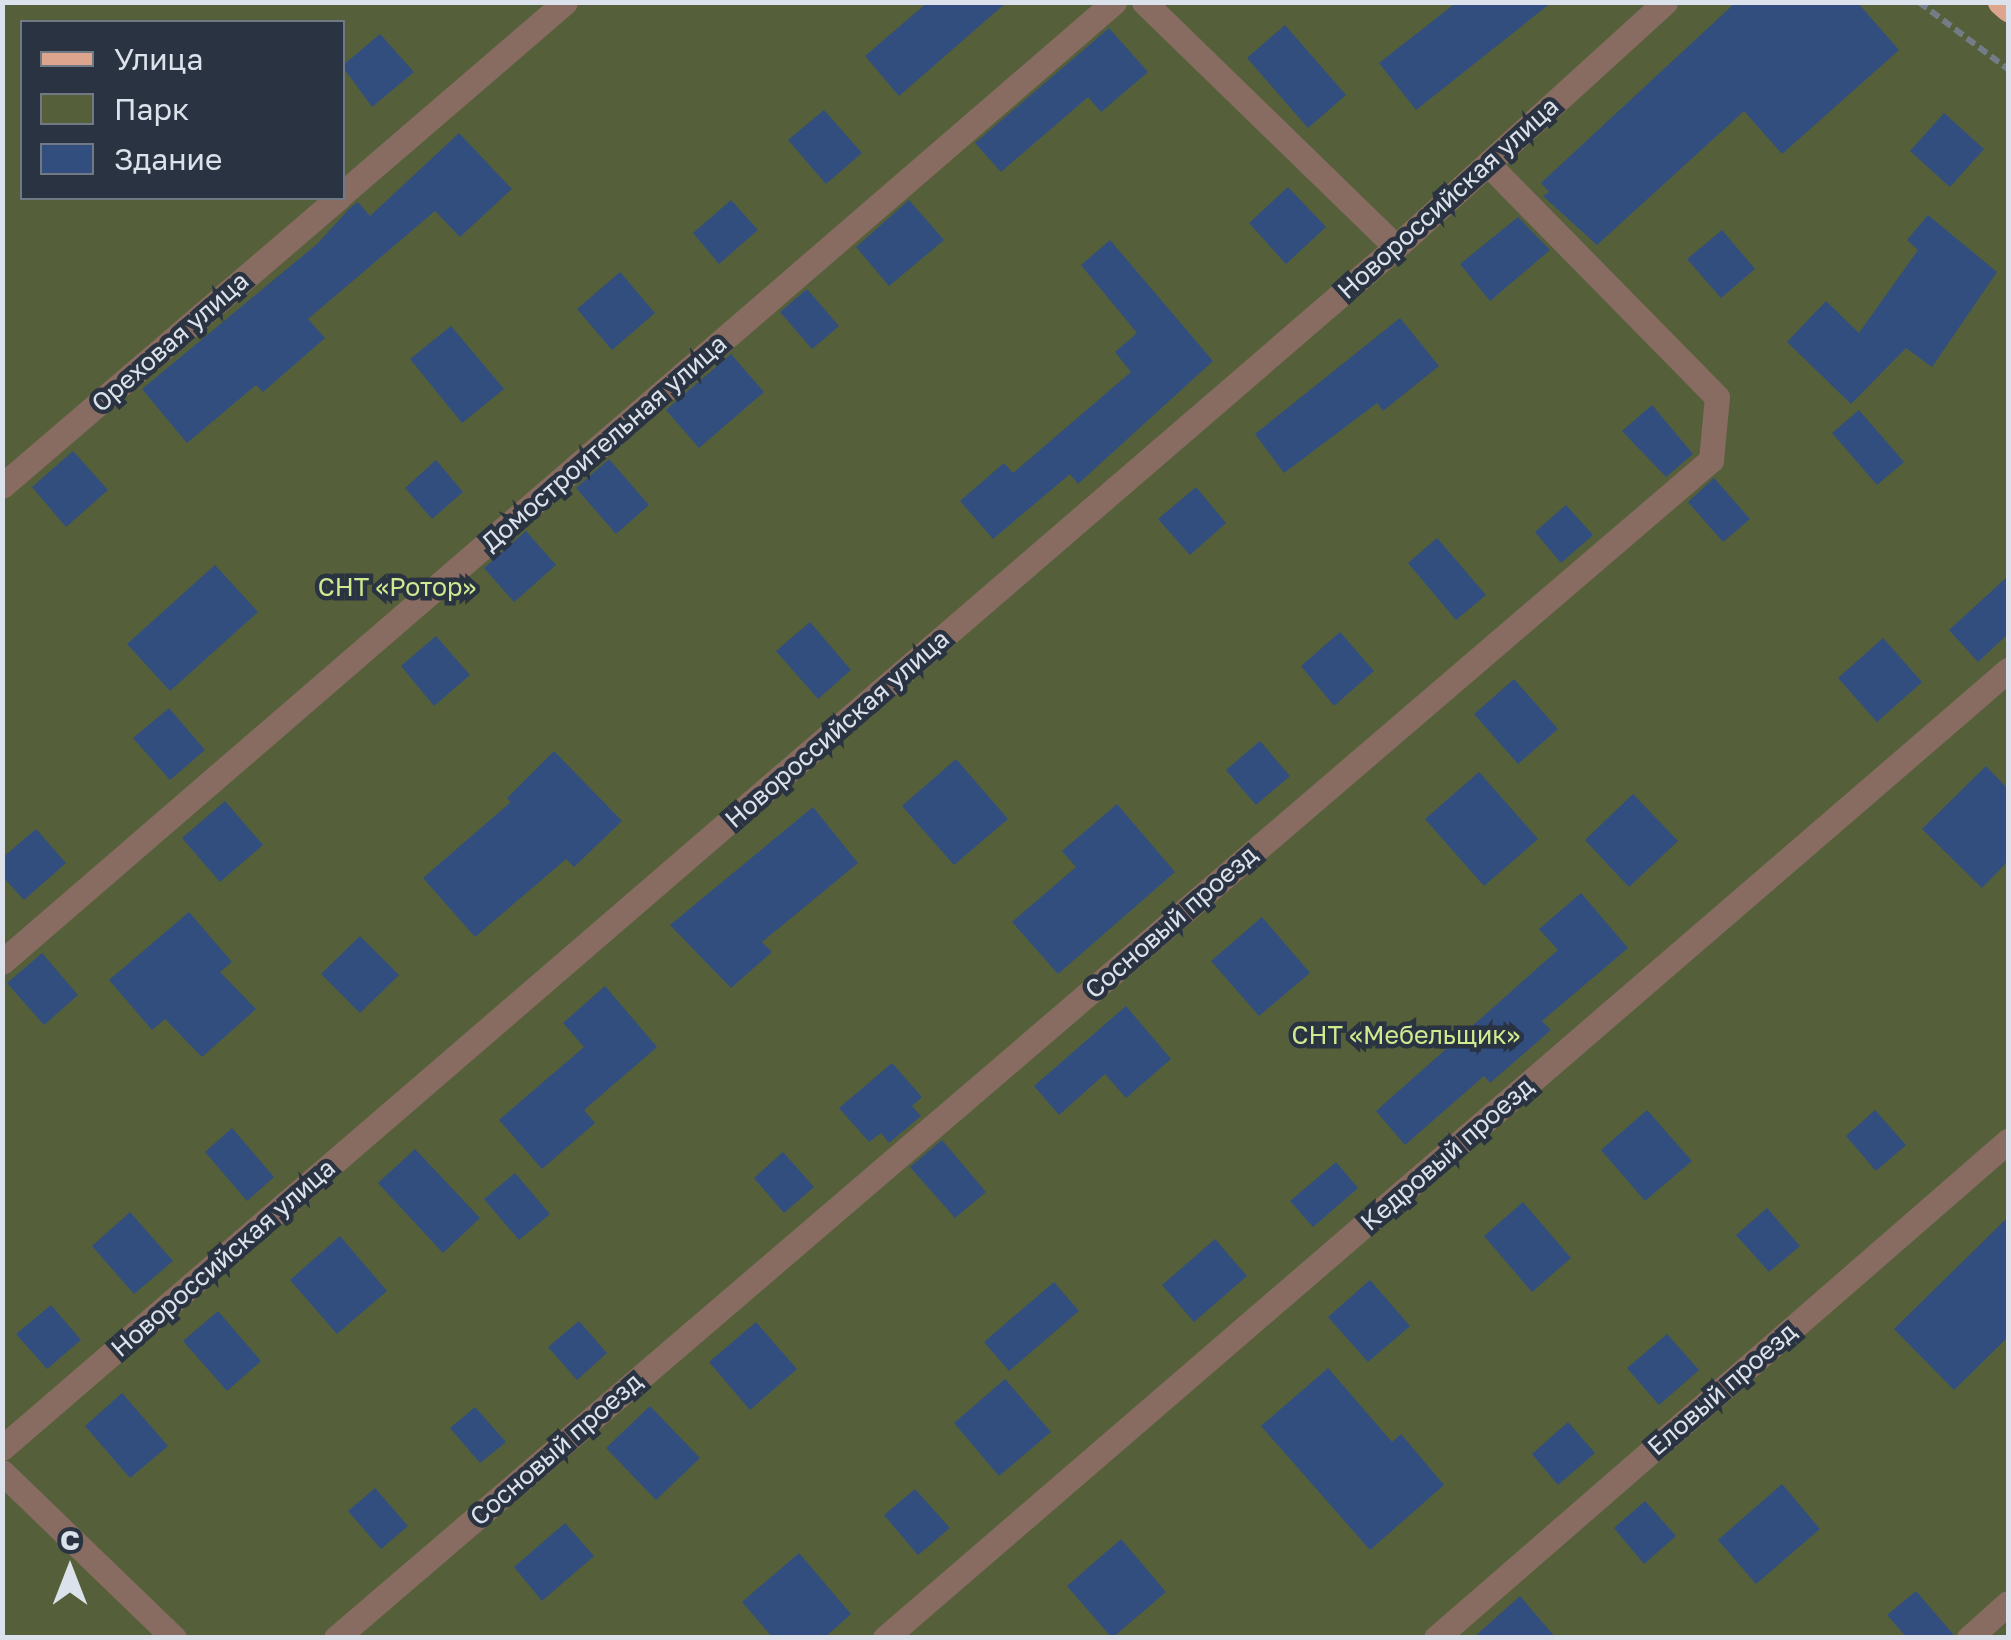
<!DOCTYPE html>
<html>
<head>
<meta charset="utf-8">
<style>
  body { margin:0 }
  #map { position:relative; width:2011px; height:1640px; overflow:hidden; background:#2a3341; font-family:"Golos Text",sans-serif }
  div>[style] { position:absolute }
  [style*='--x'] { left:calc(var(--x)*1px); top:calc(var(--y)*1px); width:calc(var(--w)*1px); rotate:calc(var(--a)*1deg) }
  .green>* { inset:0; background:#55603b }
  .building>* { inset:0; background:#314e7f }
  .path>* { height:6px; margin-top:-3px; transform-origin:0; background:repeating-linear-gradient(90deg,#747c88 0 10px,transparent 0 15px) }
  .minor>* { height:25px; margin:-12.5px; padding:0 12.5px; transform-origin:12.5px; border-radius:12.5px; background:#886c61 }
  .major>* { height:25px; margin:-12.5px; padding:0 12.5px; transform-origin:12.5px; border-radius:12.5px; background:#dda48e }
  span { translate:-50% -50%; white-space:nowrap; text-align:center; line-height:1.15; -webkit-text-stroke:9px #2a3341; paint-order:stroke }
  .street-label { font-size:25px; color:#dce2eb }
  .park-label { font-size:25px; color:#d0ea8f }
  .frame { position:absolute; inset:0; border:5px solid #dce2eb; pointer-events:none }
  .legend { position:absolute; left:20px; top:20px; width:325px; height:180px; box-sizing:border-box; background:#2a3341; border:2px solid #717985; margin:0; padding:12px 18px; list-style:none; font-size:30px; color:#dce2eb }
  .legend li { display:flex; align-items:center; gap:20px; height:50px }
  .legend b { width:50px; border:2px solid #717985 }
  .north { position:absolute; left:20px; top:1520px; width:100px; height:100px; -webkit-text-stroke:8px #2a3341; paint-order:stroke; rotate:0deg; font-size:28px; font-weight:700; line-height:40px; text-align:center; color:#dce2eb }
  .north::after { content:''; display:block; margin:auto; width:35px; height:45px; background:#dce2eb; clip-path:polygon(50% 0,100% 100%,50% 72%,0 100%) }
</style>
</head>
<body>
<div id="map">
  <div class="green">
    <div style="clip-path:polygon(evenodd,2000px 2px,2008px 9px,2008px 1637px,3px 1638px,3px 3px,2000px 2px,22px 22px,342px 22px,342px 198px,22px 198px,22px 22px)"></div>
  </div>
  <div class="building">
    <div style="clip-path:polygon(928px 2px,1007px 2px,899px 96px,865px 56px)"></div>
    <div style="clip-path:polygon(1457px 2px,1552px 2px,1416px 110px,1379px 63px)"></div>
    <div style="clip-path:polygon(1736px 2px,1857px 2px,1899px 50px,1782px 154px,1744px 111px,1597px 245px,1543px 196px,1549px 192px,1541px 183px)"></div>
    <div style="clip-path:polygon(1285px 25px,1346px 95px,1308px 128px,1247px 58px)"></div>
    <div style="clip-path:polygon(1109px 28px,1148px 72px,1101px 112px,1088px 97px,1001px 172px,975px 143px)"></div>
    <div style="clip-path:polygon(380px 34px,414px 72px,372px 107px,342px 66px)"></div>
    <div style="clip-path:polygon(824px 110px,862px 153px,826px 184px,788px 140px)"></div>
    <div style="clip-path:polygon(1944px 113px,1984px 149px,1950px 187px,1910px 151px)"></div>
    <div style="clip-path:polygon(459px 133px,512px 189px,460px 237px,435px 211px,308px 319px,325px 338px,263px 392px,256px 385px,187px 443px,142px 389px,317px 244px,351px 207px,358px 202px,370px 216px)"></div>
    <div style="clip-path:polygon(1288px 187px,1326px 227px,1286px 264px,1249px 223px)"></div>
    <div style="clip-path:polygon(731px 200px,758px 230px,719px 264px,693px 233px)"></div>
    <div style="clip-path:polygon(909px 200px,944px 240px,889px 286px,856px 247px)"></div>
    <div style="clip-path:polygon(1928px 215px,1997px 272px,1932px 367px,1906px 348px,1851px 404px,1787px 342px,1826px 301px,1859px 333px,1918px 250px,1907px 240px)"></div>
    <div style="clip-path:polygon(1518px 217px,1550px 250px,1490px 301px,1460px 264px)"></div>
    <div style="clip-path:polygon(1722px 230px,1755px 269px,1721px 298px,1687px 259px)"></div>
    <div style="clip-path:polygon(1110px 240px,1213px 361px,1078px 484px,1070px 474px,993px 539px,960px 501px,1004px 463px,1013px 473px,1131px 372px,1115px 352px,1137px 333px,1081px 265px)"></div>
    <div style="clip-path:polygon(620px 272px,655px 313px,612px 350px,577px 309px)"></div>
    <div style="clip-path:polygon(807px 289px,839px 326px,812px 349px,780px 312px)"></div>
    <div style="clip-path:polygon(1400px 318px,1439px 366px,1383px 411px,1377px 403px,1284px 473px,1255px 434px)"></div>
    <div style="clip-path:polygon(451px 326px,504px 389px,462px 423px,410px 359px)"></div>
    <div style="clip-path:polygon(731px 354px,764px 392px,699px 448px,666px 410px)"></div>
    <div style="clip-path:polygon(1652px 405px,1693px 454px,1666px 477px,1622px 431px)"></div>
    <div style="clip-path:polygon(1859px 410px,1904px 462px,1877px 485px,1832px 433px)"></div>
    <div style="clip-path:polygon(73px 451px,108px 490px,66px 527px,32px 487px)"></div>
    <div style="clip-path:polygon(609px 459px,649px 505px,616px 534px,576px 488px)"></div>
    <div style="clip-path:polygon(436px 460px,463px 492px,432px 519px,405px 488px)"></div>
    <div style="clip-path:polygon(1714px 478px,1750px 519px,1723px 542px,1688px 502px)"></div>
    <div style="clip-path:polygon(1196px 487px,1226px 523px,1190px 555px,1158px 519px)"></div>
    <div style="clip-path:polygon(1566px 505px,1593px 535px,1561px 563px,1535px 532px)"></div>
    <div style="clip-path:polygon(526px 531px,556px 565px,514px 602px,484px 568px)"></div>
    <div style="clip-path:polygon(1437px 538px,1486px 595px,1456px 620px,1408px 563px)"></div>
    <div style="clip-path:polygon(215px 565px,258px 612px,170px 691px,127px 644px)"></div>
    <div style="clip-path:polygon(2008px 576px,2008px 634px,1978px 662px,1949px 630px)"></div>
    <div style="clip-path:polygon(810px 622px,851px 670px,818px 699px,776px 651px)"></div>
    <div style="clip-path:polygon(1340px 632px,1374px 671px,1334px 706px,1301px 666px)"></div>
    <div style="clip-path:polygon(436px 636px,470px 675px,434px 706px,401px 666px)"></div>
    <div style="clip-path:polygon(1883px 638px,1922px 682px,1877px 722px,1838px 678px)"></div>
    <div style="clip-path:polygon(1514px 679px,1558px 729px,1518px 764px,1474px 714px)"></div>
    <div style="clip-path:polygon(169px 708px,205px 750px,170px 780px,133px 738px)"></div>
    <div style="clip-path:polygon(1260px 741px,1290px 776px,1256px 805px,1226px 770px)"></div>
    <div style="clip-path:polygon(554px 751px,622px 821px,574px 867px,566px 859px,475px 937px,423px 878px,511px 802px,507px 798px)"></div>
    <div style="clip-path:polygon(956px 759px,1008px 819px,954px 865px,902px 806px)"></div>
    <div style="clip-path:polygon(1986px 766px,2008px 789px,2008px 861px,1982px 888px,1922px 829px)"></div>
    <div style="clip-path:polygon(1479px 772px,1538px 839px,1484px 886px,1425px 819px)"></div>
    <div style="clip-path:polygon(1633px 794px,1678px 841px,1629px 887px,1585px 840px)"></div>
    <div style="clip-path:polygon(225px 801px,263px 845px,220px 882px,182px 838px)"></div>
    <div style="clip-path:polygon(1117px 804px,1175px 872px,1058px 974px,1012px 922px,1076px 867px,1062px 851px)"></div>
    <div style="clip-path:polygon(813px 807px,858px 863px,762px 942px,772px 952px,731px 988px,670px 925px)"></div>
    <div style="clip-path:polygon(36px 829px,66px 863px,24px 900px,2px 876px,2px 858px)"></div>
    <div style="clip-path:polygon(1581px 893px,1628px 948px,1542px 1021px,1551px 1030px,1490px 1083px,1484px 1076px,1405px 1145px,1376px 1111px,1558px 950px,1539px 929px)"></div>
    <div style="clip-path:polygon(189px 912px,232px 962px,220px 972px,256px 1009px,202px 1057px,165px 1019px,152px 1030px,109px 980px)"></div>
    <div style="clip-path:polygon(1262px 917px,1310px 973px,1259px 1016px,1211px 961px)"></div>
    <div style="clip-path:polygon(360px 936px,399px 975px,360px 1013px,321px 974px)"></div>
    <div style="clip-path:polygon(42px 953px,78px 995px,44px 1025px,7px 983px)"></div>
    <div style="clip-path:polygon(605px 986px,657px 1047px,584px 1110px,595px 1123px,542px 1169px,499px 1120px,584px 1047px,563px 1023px)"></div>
    <div style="clip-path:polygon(1126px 1006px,1171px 1059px,1126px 1098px,1105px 1074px,1059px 1115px,1034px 1086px)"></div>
    <div style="clip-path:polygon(892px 1063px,922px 1097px,912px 1106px,921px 1116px,889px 1143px,881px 1133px,869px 1142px,839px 1108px)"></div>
    <div style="clip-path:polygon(1647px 1110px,1692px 1161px,1645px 1201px,1601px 1150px)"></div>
    <div style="clip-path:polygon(1875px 1110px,1906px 1145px,1876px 1171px,1846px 1136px)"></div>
    <div style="clip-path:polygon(232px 1128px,274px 1177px,247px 1201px,205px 1152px)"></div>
    <div style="clip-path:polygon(942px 1140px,986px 1192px,955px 1218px,910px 1167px)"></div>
    <div style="clip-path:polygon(415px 1149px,480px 1218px,443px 1253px,378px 1183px)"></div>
    <div style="clip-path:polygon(783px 1152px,814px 1187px,784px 1213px,754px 1178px)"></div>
    <div style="clip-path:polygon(1336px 1162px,1358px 1188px,1313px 1227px,1290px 1201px)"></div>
    <div style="clip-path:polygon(515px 1173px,550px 1214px,519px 1240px,484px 1199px)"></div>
    <div style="clip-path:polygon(1523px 1202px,1571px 1258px,1532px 1292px,1484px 1236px)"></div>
    <div style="clip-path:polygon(1767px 1208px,1800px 1246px,1769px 1272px,1736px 1235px)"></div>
    <div style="clip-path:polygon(130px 1212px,173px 1261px,134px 1294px,92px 1246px)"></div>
    <div style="clip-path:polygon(2008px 1217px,2008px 1337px,1954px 1390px,1894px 1329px)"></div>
    <div style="clip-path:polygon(340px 1236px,387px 1291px,337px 1334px,290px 1280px)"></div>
    <div style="clip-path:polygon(1215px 1239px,1247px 1276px,1194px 1322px,1162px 1285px)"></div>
    <div style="clip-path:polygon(1370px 1280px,1410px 1326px,1368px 1362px,1328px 1317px)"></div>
    <div style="clip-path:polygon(1054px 1282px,1079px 1311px,1009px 1371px,984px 1342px)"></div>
    <div style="clip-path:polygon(51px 1305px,81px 1340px,47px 1369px,16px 1334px)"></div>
    <div style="clip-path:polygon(218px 1311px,261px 1361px,227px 1391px,183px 1341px)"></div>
    <div style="clip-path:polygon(579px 1321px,607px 1353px,577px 1380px,548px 1347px)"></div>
    <div style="clip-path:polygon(756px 1322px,797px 1369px,750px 1410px,709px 1362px)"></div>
    <div style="clip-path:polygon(1667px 1334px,1699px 1370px,1659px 1405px,1627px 1368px)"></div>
    <div style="clip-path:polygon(1328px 1368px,1392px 1442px,1401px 1434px,1444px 1485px,1370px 1550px,1261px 1426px)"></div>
    <div style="clip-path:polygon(1005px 1379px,1051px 1432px,999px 1476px,954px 1423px)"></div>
    <div style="clip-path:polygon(122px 1393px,168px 1446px,130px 1478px,85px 1426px)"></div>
    <div style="clip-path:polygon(650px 1406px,700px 1458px,656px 1500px,606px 1448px)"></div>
    <div style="clip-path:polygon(475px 1407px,506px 1442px,480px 1463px,450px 1428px)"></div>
    <div style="clip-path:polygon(1568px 1422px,1595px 1453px,1558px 1485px,1532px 1454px)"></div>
    <div style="clip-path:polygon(1782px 1484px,1820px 1529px,1756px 1584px,1718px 1540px)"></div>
    <div style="clip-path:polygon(375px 1488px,408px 1526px,381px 1549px,348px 1511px)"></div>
    <div style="clip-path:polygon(915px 1489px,950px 1528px,918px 1555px,884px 1515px)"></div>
    <div style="clip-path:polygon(1645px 1501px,1676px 1536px,1644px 1564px,1614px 1528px)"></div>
    <div style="clip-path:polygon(565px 1523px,594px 1556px,542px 1601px,514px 1567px)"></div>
    <div style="clip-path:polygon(1121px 1539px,1166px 1592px,1112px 1638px,1067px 1586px)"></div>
    <div style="clip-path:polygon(799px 1553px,851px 1614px,824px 1638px,773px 1638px,742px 1602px)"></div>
    <div style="clip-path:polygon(1916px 1591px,1953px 1634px,1953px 1638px,1907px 1638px,1887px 1615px)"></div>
    <div style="clip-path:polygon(1520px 1596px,1556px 1638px,1473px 1638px)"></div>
  </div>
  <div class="path">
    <div style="--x:1919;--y:2;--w:111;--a:37"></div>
  </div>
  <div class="minor">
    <div style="--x:1144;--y:2;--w:351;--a:44.2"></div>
    <div style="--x:342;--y:194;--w:294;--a:-40.7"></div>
    <div style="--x:2;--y:486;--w:443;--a:-40.6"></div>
    <div style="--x:2;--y:962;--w:1469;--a:-40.8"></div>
    <div style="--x:2;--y:1448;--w:1840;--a:-40.75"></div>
    <div style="--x:1396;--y:247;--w:364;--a:-42.3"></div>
    <div style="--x:2;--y:1472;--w:239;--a:44"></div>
    <div style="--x:336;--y:1638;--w:1811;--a:-40.59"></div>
    <div style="--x:1711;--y:460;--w:63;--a:-84.6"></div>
    <div style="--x:1717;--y:397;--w:327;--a:-134.5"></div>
    <div style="--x:885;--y:1638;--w:1483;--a:-40.76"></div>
    <div style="--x:1436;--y:1638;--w:758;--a:-40.99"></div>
    <div style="--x:1969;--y:1638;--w:52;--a:-41.9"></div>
  </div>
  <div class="major">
    <div style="--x:2000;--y:2;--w:11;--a:41"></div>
  </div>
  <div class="street-label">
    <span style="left:1448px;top:198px;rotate:-42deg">Новороссийская улица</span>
    <span style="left:170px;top:342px;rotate:-41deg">Ореховая улица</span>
    <span style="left:604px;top:443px;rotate:-41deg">Домостроительная улица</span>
    <span style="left:837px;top:729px;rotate:-41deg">Новороссийская улица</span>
    <span style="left:1171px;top:922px;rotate:-41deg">Сосновый проезд</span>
    <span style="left:1447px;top:1154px;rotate:-41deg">Кедровый проезд</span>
    <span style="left:223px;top:1258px;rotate:-41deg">Новороссийская улица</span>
    <span style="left:1722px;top:1389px;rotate:-41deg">Еловый проезд</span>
    <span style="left:556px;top:1449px;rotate:-41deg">Сосновый проезд</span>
  </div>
  <div class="park-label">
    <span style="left:397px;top:587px">СНТ «Ротор»</span>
    <span style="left:1406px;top:1035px">СНТ «Мебельщик»</span>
  </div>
  <div class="frame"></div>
  <ul class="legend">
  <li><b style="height:12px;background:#dda48e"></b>Улица</li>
  <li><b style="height:28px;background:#55603b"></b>Парк</li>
  <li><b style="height:28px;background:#314e7f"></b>Здание</li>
  </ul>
  <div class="north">С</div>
</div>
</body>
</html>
